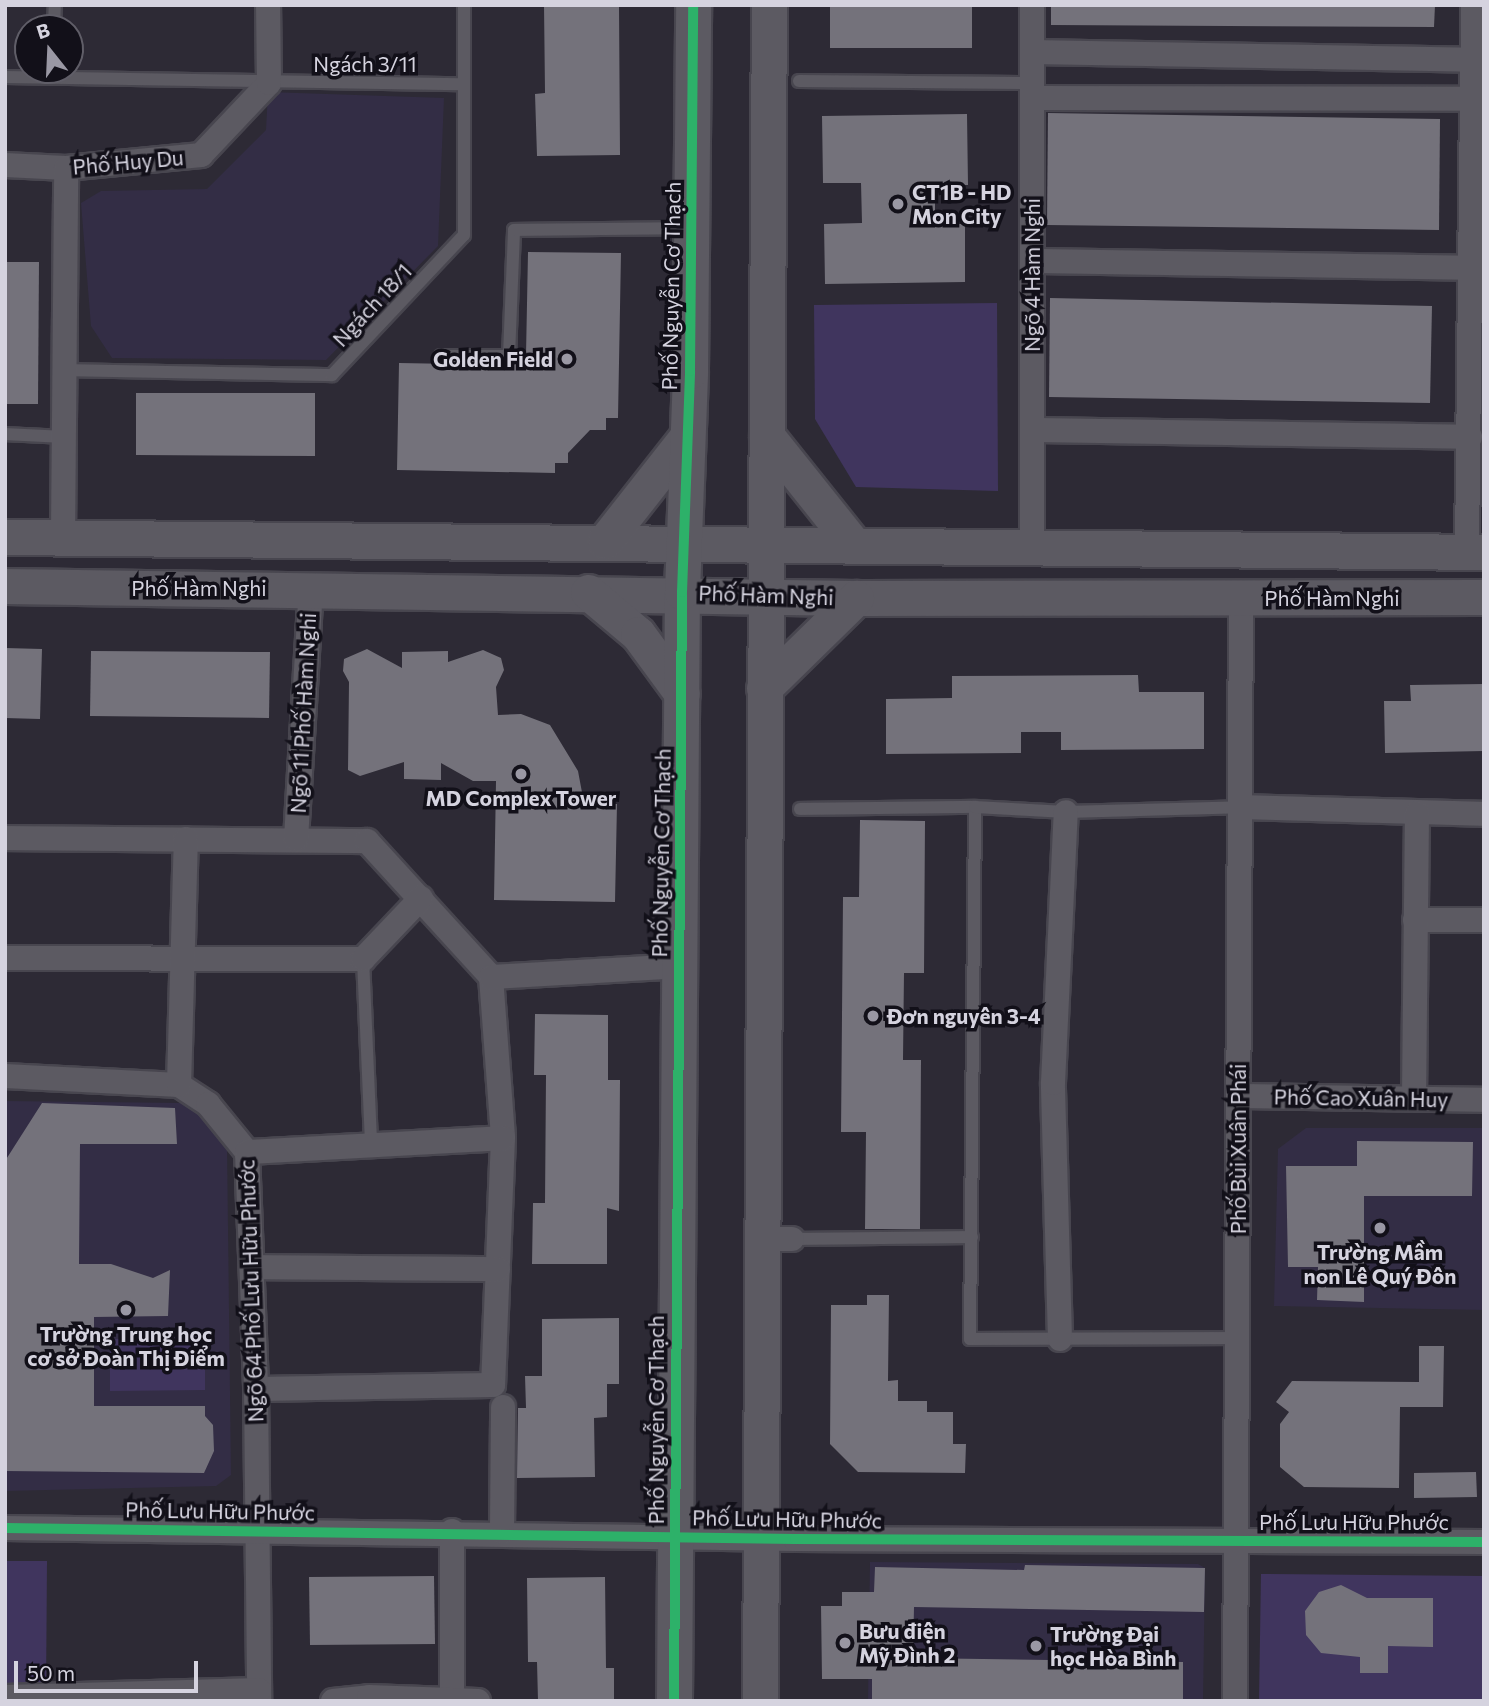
<!DOCTYPE html>
<html>
<head>
<meta charset="utf-8">
<style>
  body { margin:0 }
  #map { position:relative; width:1489px; height:1706px; overflow:hidden; background:#2d2a35; font-family:Commissioner,sans-serif }
  div>[style] { position:absolute }
  [style*='--x'] { left:calc(var(--x)*1px); top:calc(var(--y)*1px); width:calc(var(--w)*1px); rotate:calc(var(--a)*1deg) }
  .built>* { inset:0; background:#332d45 }
  .green>* { inset:0; background:#40355e }
  .building>* { inset:0; background:#74727b }
  .roads { filter:drop-shadow(2px 0 #48464f) drop-shadow(-2px 0 #48464f) drop-shadow(0 2px #48464f) drop-shadow(0 -2px #48464f) }
  .lane>* { height:12px; margin:-6px; padding:0 6px; transform-origin:6px; border-radius:6px; background:#5c5a62 }
  .street>* { height:24px; margin:-12px; padding:0 12px; transform-origin:12px; border-radius:12px; background:#5c5a62 }
  .secondary>* { height:35px; margin:-17.5px; padding:0 17.5px; transform-origin:17.5px; border-radius:17.5px; background:#5c5a62 }
  .cycleway>* { height:10px; margin:-5px; padding:0 5px; transform-origin:5px; border-radius:5px; background:#2db169 }
  .dots>* { width:19px; height:19px; translate:-50% -50%; box-sizing:border-box; border:4px solid #121019; border-radius:50% }
  span { translate:-50% -50%; white-space:nowrap; text-align:center; line-height:1.15; -webkit-text-stroke:7px #121019; paint-order:stroke }
  .street-label { font-size:21px; color:#d5d3df }
  .poi-label { font-size:21px; color:#d5d3df; font-weight:700 }
  .left { translate:0 -50%; text-align:left }
  .right { translate:-100% -50%; text-align:right }
  .frame { position:absolute; inset:0; border:7px solid #d5d3df; pointer-events:none }
  .north { position:absolute; left:14px; top:14px; width:70px; height:70px; box-sizing:border-box; background:#121019; border:2px solid #605e68; border-radius:50%; rotate:342deg; font-size:19px; font-weight:700; line-height:28px; text-align:center; color:#d5d3df }
  .north::after { content:''; display:block; margin:auto; width:24px; height:32px; background:#9a98a4; clip-path:polygon(50% 0,100% 100%,50% 72%,0 100%) }
  .scale { position:absolute; left:14px; top:1661px; width:184px; height:32px; box-sizing:border-box; border:4px solid #d5d3df; border-top:0; padding-left:9px; font-size:21px; line-height:24px; white-space:nowrap; color:#d5d3df; -webkit-text-stroke:5px #121019; paint-order:stroke }
</style>
</head>
<body>
<div id="map">
  <div class="built">
    <div style="clip-path:polygon(268px 92px,444px 98px,438px 246px,326px 360px,112px 358px,91px 326px,81px 203px,101px 191px,207px 189px,266px 130px)"></div>
    <div style="clip-path:polygon(5px 1101px,183px 1103px,209px 1119px,227px 1146px,231px 1475px,216px 1486px,5px 1491px)"></div>
    <div style="clip-path:polygon(1306px 1128px,1484px 1128px,1484px 1310px,1274px 1306px,1278px 1149px)"></div>
    <div style="clip-path:polygon(870px 1562px,1198px 1564px,1205px 1568px,1203px 1701px,868px 1701px)"></div>
  </div>
  <div class="green">
    <div style="clip-path:polygon(997px 303px,998px 491px,856px 487px,815px 419px,814px 305px)"></div>
    <div style="clip-path:polygon(205px 1338px,205px 1390px,110px 1391px,110px 1339px)"></div>
    <div style="clip-path:polygon(5px 1561px,47px 1561px,46px 1693px,5px 1693px)"></div>
    <div style="clip-path:polygon(1261px 1574px,1484px 1576px,1484px 1701px,1259px 1701px)"></div>
  </div>
  <div class="building">
    <div style="clip-path:polygon(544px 5px,619px 5px,620px 155px,537px 156px,535px 94px,545px 93px)"></div>
    <div style="clip-path:polygon(830px 5px,972px 5px,972px 48px,830px 48px)"></div>
    <div style="clip-path:polygon(1051px 5px,1435px 5px,1434px 27px,1051px 25px)"></div>
    <div style="clip-path:polygon(1048px 113px,1440px 119px,1439px 230px,1047px 225px)"></div>
    <div style="clip-path:polygon(967px 114px,968px 185px,935px 185px,935px 224px,965px 224px,965px 282px,825px 284px,824px 224px,862px 223px,861px 183px,823px 183px,822px 116px)"></div>
    <div style="clip-path:polygon(528px 252px,621px 253px,618px 418px,606px 418px,606px 430px,590px 430px,568px 453px,568px 463px,555px 463px,555px 473px,397px 470px,399px 363px,514px 365px,518px 354px,526px 355px)"></div>
    <div style="clip-path:polygon(5px 262px,39px 262px,38px 404px,5px 404px)"></div>
    <div style="clip-path:polygon(1050px 298px,1432px 306px,1430px 403px,1049px 397px)"></div>
    <div style="clip-path:polygon(136px 393px,315px 393px,315px 456px,136px 455px)"></div>
    <div style="clip-path:polygon(5px 648px,42px 649px,40px 719px,5px 718px)"></div>
    <div style="clip-path:polygon(367px 649px,402px 668px,402px 652px,448px 651px,448px 662px,483px 650px,501px 658px,504px 670px,496px 687px,498px 715px,521px 714px,550px 725px,578px 771px,584px 803px,617px 804px,615px 902px,494px 900px,496px 781px,473px 781px,441px 763px,441px 780px,404px 779px,404px 762px,360px 776px,348px 770px,349px 682px,343px 671px,344px 659px)"></div>
    <div style="clip-path:polygon(91px 651px,270px 652px,269px 718px,90px 716px)"></div>
    <div style="clip-path:polygon(1138px 675px,1139px 692px,1204px 692px,1204px 749px,1061px 750px,1061px 732px,1021px 732px,1021px 753px,886px 754px,886px 699px,952px 698px,952px 676px)"></div>
    <div style="clip-path:polygon(1484px 684px,1484px 751px,1385px 753px,1384px 701px,1411px 701px,1410px 685px)"></div>
    <div style="clip-path:polygon(860px 820px,925px 821px,924px 973px,904px 973px,903px 1060px,921px 1060px,920px 1229px,865px 1229px,866px 1132px,841px 1132px,843px 897px,859px 897px)"></div>
    <div style="clip-path:polygon(535px 1014px,608px 1015px,608px 1080px,620px 1080px,619px 1211px,607px 1208px,607px 1264px,532px 1264px,533px 1203px,545px 1203px,546px 1075px,534px 1075px)"></div>
    <div style="clip-path:polygon(42px 1103px,175px 1108px,177px 1144px,80px 1144px,79px 1264px,111px 1264px,153px 1278px,170px 1270px,168px 1316px,94px 1317px,94px 1406px,205px 1406px,205px 1416px,213px 1425px,214px 1451px,204px 1473px,5px 1471px,5px 1161px)"></div>
    <div style="clip-path:polygon(1357px 1141px,1473px 1142px,1472px 1196px,1364px 1196px,1364px 1302px,1317px 1300px,1318px 1267px,1288px 1267px,1286px 1166px,1357px 1166px)"></div>
    <div style="clip-path:polygon(867px 1295px,889px 1295px,888px 1381px,898px 1380px,898px 1401px,927px 1401px,927px 1412px,953px 1412px,953px 1444px,966px 1444px,965px 1473px,858px 1472px,830px 1444px,831px 1305px,867px 1305px)"></div>
    <div style="clip-path:polygon(619px 1318px,619px 1384px,607px 1384px,607px 1417px,594px 1418px,595px 1477px,517px 1478px,518px 1408px,526px 1408px,525px 1376px,542px 1376px,542px 1319px)"></div>
    <div style="clip-path:polygon(1419px 1346px,1444px 1346px,1443px 1407px,1400px 1407px,1399px 1488px,1304px 1487px,1280px 1467px,1280px 1424px,1289px 1412px,1276px 1402px,1292px 1381px,1419px 1382px)"></div>
    <div style="clip-path:polygon(1476px 1472px,1477px 1497px,1414px 1498px,1414px 1473px)"></div>
    <div style="clip-path:polygon(1025px 1565px,1205px 1568px,1204px 1612px,914px 1607px,913px 1658px,1183px 1662px,1183px 1701px,872px 1699px,872px 1679px,822px 1679px,821px 1606px,842px 1606px,842px 1592px,874px 1592px,875px 1567px,1024px 1570px)"></div>
    <div style="clip-path:polygon(434px 1576px,435px 1644px,310px 1645px,309px 1577px)"></div>
    <div style="clip-path:polygon(605px 1577px,606px 1668px,614px 1668px,614px 1701px,538px 1701px,537px 1662px,528px 1662px,527px 1578px)"></div>
    <div style="clip-path:polygon(1341px 1585px,1367px 1598px,1433px 1598px,1433px 1647px,1388px 1646px,1388px 1673px,1360px 1673px,1360px 1657px,1321px 1653px,1306px 1635px,1305px 1611px,1319px 1592px)"></div>
  </div>
  <div class="roads">
    <div class="lane">
      <div style="--x:54;--y:28;--w:23;--a:-88"></div>
      <div style="--x:5;--y:77;--w:456;--a:0.9"></div>
      <div style="--x:799;--y:81;--w:233;--a:0.5"></div>
      <div style="--x:441;--y:356;--w:68;--a:0"></div>
      <div style="--x:509;--y:356;--w:126;--a:-87.7"></div>
      <div style="--x:514;--y:230;--w:177;--a:-0.6"></div>
      <div style="--x:67;--y:370;--w:265;--a:1.1"></div>
      <div style="--x:332;--y:375;--w:192;--a:-46.7"></div>
      <div style="--x:464;--y:235;--w:230;--a:-90"></div>
      <div style="--x:5;--y:434;--w:59;--a:2.9"></div>
      <div style="--x:800;--y:809;--w:175;--a:-0.7"></div>
      <div style="--x:363;--y:959;--w:185;--a:87.5"></div>
      <div style="--x:792;--y:1239;--w:180;--a:-0.6"></div>
      <div style="--x:1237;--y:1338;--w:267;--a:179.8"></div>
      <div style="--x:970;--y:1339;--w:532;--a:-89.46"></div>
      <div style="--x:975;--y:807;--w:91;--a:3.1"></div>
      <div style="--x:1066;--y:812;--w:174;--a:-1.6"></div>
    </div>
    <div class="street">
      <div style="--x:1032;--y:52;--w:441;--a:1"></div>
      <div style="--x:1032;--y:98;--w:441;--a:0.1"></div>
      <div style="--x:5;--y:165;--w:61;--a:2.8"></div>
      <div style="--x:66;--y:168;--w:136;--a:-5.5"></div>
      <div style="--x:201;--y:155;--w:99;--a:-46.6"></div>
      <div style="--x:269;--y:83;--w:78;--a:-90.7"></div>
      <div style="--x:1033;--y:261;--w:438;--a:0.9"></div>
      <div style="--x:1033;--y:430;--w:437;--a:0.9"></div>
      <div style="--x:63;--y:537;--w:369;--a:-89.5"></div>
      <div style="--x:1032;--y:544;--w:539;--a:-90"></div>
      <div style="--x:1467;--y:552;--w:547;--a:-89.37"></div>
      <div style="--x:1240;--y:807;--w:244;--a:1.6"></div>
      <div style="--x:5;--y:838;--w:362;--a:0.5"></div>
      <div style="--x:367;--y:841;--w:184;--a:47.6"></div>
      <div style="--x:491;--y:977;--w:161;--a:85.7"></div>
      <div style="--x:503;--y:1138;--w:247;--a:92.3"></div>
      <div style="--x:493;--y:1385;--w:237;--a:179"></div>
      <div style="--x:296;--y:839;--w:251;--a:-86.6"></div>
      <div style="--x:1415;--y:920;--w:69;--a:0"></div>
      <div style="--x:5;--y:958;--w:358;--a:0.2"></div>
      <div style="--x:363;--y:959;--w:84;--a:-46.4"></div>
      <div style="--x:491;--y:977;--w:188;--a:-3.3"></div>
      <div style="--x:5;--y:1076;--w:174;--a:3"></div>
      <div style="--x:179;--y:1085;--w:35;--a:33"></div>
      <div style="--x:208;--y:1104;--w:62;--a:50.9"></div>
      <div style="--x:247;--y:1152;--w:237;--a:87.8"></div>
      <div style="--x:256;--y:1389;--w:312;--a:89.4"></div>
      <div style="--x:179;--y:1085;--w:246;--a:-88.4"></div>
      <div style="--x:1238;--y:1096;--w:246;--a:0.9"></div>
      <div style="--x:1414;--y:1098;--w:285;--a:-89.4"></div>
      <div style="--x:247;--y:1152;--w:256;--a:-3.1"></div>
      <div style="--x:762;--y:1239;--w:30;--a:0"></div>
      <div style="--x:252;--y:1267;--w:246;--a:0.5"></div>
      <div style="--x:1060;--y:1339;--w:256;--a:-91.6"></div>
      <div style="--x:1053;--y:1083;--w:271;--a:-87.3"></div>
      <div style="--x:5;--y:1528;--w:790;--a:0.8"></div>
      <div style="--x:795;--y:1539;--w:689;--a:0.25"></div>
      <div style="--x:452;--y:1531;--w:166;--a:90"></div>
      <div style="--x:502;--y:1532;--w:125;--a:-89.5"></div>
      <div style="--x:5;--y:1697;--w:254;--a:-1.6"></div>
      <div style="--x:333;--y:1701;--w:36;--a:-6"></div>
      <div style="--x:369;--y:1697;--w:109;--a:2.1"></div>
      <div style="--x:1235;--y:1701;--w:1103;--a:-89.69"></div>
    </div>
    <div class="secondary">
      <div style="--x:767;--y:436;--w:139;--a:51.4"></div>
      <div style="--x:5;--y:537;--w:1479;--a:0.58"></div>
      <div style="--x:605;--y:541;--w:131;--a:-51.8"></div>
      <div style="--x:5;--y:586;--w:851;--a:0.81"></div>
      <div style="--x:856;--y:598;--w:628;--a:-0.09"></div>
      <div style="--x:588;--y:592;--w:65;--a:40"></div>
      <div style="--x:638;--y:634;--w:74;--a:53.7"></div>
      <div style="--x:764;--y:688;--w:129;--a:-44.4"></div>
      <div style="--x:674;--y:1701;--w:1109;--a:-89.59"></div>
      <div style="--x:682;--y:592;--w:221;--a:-87.9"></div>
      <div style="--x:690;--y:371;--w:366;--a:-89.5"></div>
      <div style="--x:760;--y:1701;--w:1696;--a:-89.7"></div>
    </div>
  </div>
  <div class="cycleway">
    <div style="--x:5;--y:1528;--w:790;--a:0.8"></div>
    <div style="--x:795;--y:1539;--w:689;--a:0.25"></div>
    <div style="--x:674;--y:1701;--w:1109;--a:-89.59"></div>
    <div style="--x:682;--y:592;--w:221;--a:-87.9"></div>
    <div style="--x:690;--y:371;--w:366;--a:-89.5"></div>
  </div>
  <div class="dots">
    <div style="left:898px;top:204px;background:#9a98a4"></div>
    <div style="left:567px;top:359px;background:#9a98a4"></div>
    <div style="left:521px;top:774px;background:#9a98a4"></div>
    <div style="left:873px;top:1016px;background:#9a98a4"></div>
    <div style="left:1380px;top:1228px;background:#9a98a4"></div>
    <div style="left:126px;top:1310px;background:#9a98a4"></div>
    <div style="left:845px;top:1643px;background:#9a98a4"></div>
    <div style="left:1036px;top:1646px;background:#9a98a4"></div>
  </div>
  <div class="street-label">
    <span style="left:365px;top:64px">Ngách 3/11</span>
    <span style="left:128px;top:162px;rotate:-5deg">Phố Huy Du</span>
    <span style="left:1032px;top:275px;rotate:-90deg">Ngõ 4 Hàm Nghi</span>
    <span style="left:671px;top:286px;rotate:-89deg">Phố Nguyễn Cơ Thạch</span>
    <span style="left:372px;top:305px;rotate:-47deg">Ngách 18/1</span>
    <span style="left:199px;top:588px">Phố Hàm Nghi</span>
    <span style="left:766px;top:595px;rotate:2deg">Phố Hàm Nghi</span>
    <span style="left:1332px;top:598px">Phố Hàm Nghi</span>
    <span style="left:303px;top:713px;rotate:-87deg">Ngõ 11 Phố Hàm Nghi</span>
    <span style="left:661px;top:853px;rotate:-89deg">Phố Nguyễn Cơ Thạch</span>
    <span style="left:1361px;top:1098px;rotate:1deg">Phố Cao Xuân Huy</span>
    <span style="left:1238px;top:1149px;rotate:-90deg">Phố Bùi Xuân Phái</span>
    <span style="left:251px;top:1291px;rotate:-92deg">Ngõ 64 Phố Lưu Hữu Phước</span>
    <span style="left:656px;top:1420px;rotate:-90deg">Phố Nguyễn Cơ Thạch</span>
    <span style="left:220px;top:1511px;rotate:1deg">Phố Lưu Hữu Phước</span>
    <span style="left:787px;top:1519px;rotate:1deg">Phố Lưu Hữu Phước</span>
    <span style="left:1354px;top:1522px">Phố Lưu Hữu Phước</span>
  </div>
  <div class="poi-label">
    <span class="left" style="left:912px;top:204px">CT1B - HD<br>Mon City</span>
    <span class="right" style="left:553px;top:359px">Golden Field</span>
    <span style="left:521px;top:798px">MD Complex Tower</span>
    <span class="left" style="left:887px;top:1016px">Đơn nguyên 3-4</span>
    <span style="left:1380px;top:1264px">Trường Mầm<br>non Lê Quý Đôn</span>
    <span style="left:126px;top:1346px">Trường Trung học<br>cơ sở Đoàn Thị Điểm</span>
    <span class="left" style="left:859px;top:1643px">Bưu điện<br>Mỹ Đình 2</span>
    <span class="left" style="left:1050px;top:1646px">Trường Đại<br>học Hòa Bình</span>
  </div>
  <div class="frame"></div>
  <div class="north">B</div>
  <div class="scale">50 m</div>
</div>
</body>
</html>
